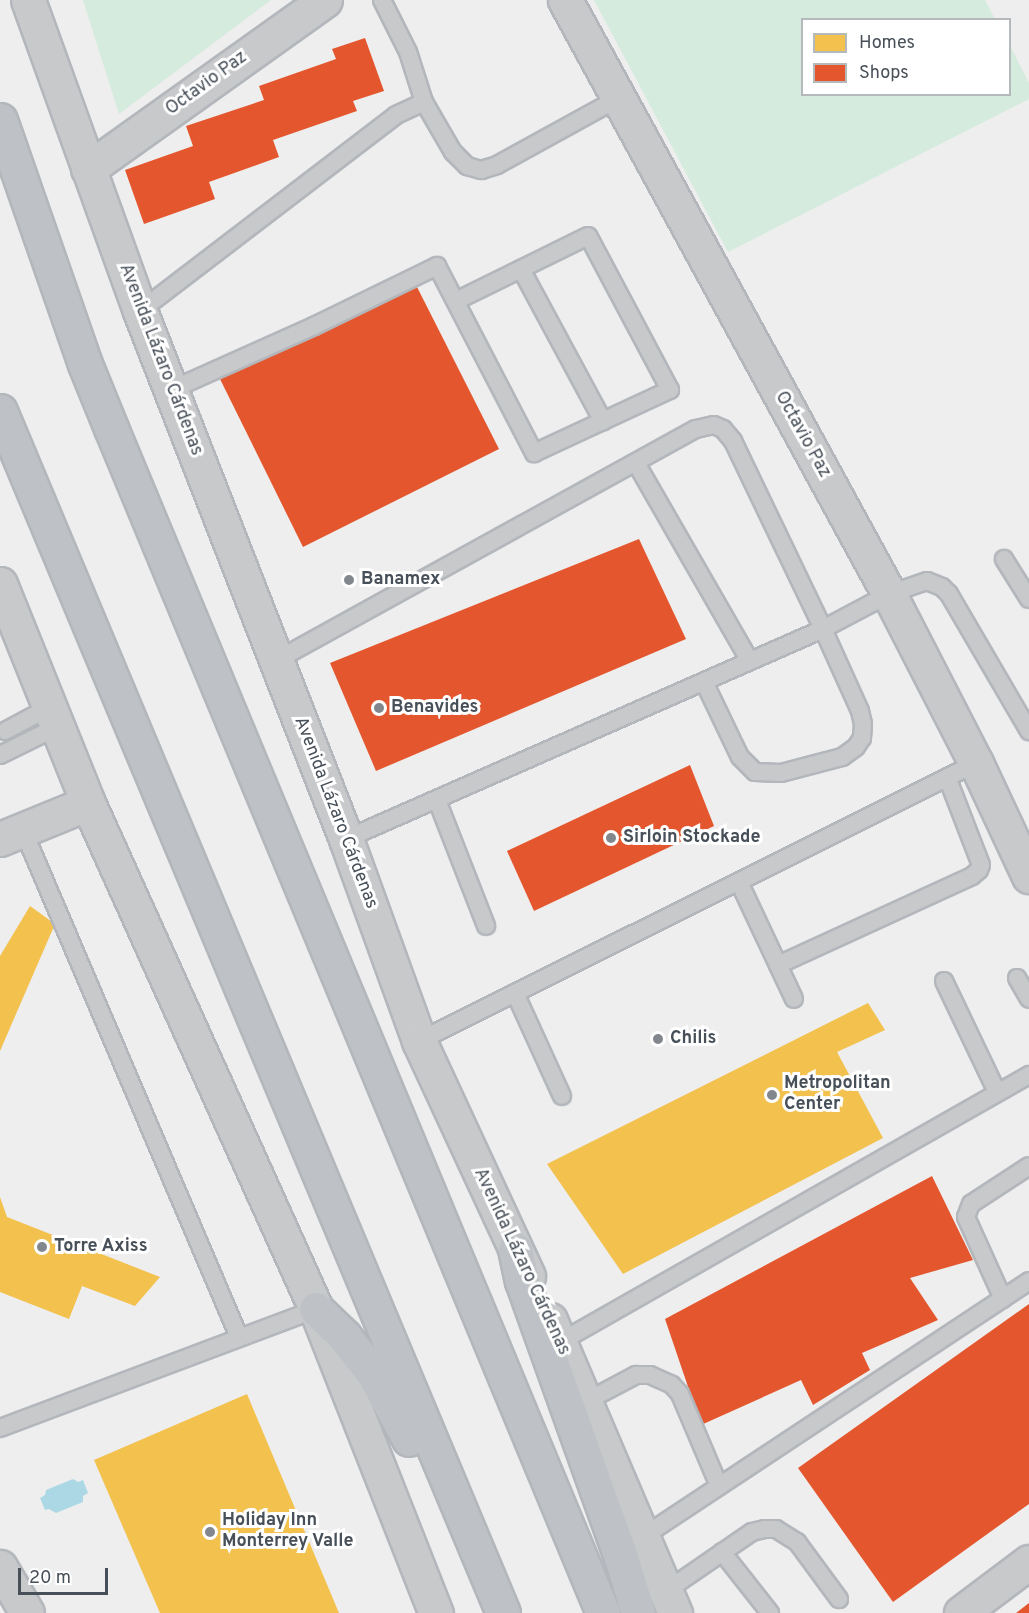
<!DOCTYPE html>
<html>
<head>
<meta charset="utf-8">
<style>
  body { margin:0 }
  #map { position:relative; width:1029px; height:1613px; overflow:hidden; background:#eee; font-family:Overpass,sans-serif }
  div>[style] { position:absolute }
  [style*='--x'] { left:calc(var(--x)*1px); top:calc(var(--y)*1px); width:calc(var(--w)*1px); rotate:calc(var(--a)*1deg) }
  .green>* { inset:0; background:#d4ebde }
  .water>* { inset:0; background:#acd8e6 }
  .homes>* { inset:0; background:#f2c14e }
  .shops>* { inset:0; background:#e4572e }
  .roads { filter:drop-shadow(2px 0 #b3b7bc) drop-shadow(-2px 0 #b3b7bc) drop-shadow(0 2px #b3b7bc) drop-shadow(0 -2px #b3b7bc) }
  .service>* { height:16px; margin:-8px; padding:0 8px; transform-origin:8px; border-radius:8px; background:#c8c9cb }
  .minor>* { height:33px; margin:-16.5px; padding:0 16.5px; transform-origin:16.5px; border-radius:16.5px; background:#c8c9cb }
  .tertiary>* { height:33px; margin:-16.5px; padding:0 16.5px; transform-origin:16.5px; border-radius:16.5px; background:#c8c9cb }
  .trunk>* { height:33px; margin:-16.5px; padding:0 16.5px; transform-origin:16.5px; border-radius:16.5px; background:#bec2c6 }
  .dots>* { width:16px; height:16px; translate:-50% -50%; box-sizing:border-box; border:3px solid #fff; border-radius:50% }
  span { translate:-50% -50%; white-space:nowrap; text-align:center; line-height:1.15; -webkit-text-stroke:6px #fff; paint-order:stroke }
  .street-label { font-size:18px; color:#474f58 }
  .poi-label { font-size:18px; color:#474f58; font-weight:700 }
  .left { translate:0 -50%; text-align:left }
  .legend { position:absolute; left:801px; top:18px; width:210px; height:78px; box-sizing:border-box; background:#fff; border:2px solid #b5b9bc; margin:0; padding:8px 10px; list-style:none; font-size:18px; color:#474f58 }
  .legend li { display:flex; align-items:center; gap:12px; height:30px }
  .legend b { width:30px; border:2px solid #b5b9bc }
  .scale { position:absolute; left:18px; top:1568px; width:90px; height:27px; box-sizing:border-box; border:3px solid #474f58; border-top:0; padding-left:8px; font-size:18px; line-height:21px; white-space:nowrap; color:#474f58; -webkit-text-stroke:4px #fff; paint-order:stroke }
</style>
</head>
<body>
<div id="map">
  <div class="green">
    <div style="clip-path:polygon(83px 0,271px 0,119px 114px)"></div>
    <div style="clip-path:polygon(594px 0,985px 0,995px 19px,802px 20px,802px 94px,1010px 94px,1010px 46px,1029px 83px,1029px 99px,728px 252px)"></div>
  </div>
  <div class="water">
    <div style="clip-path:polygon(73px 1479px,78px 1482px,83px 1480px,88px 1493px,83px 1496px,83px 1502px,56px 1513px,49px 1509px,45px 1510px,40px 1498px,45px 1495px,46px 1490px)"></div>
  </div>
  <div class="homes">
    <div style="clip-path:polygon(30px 906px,55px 924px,0 1051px,0 956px)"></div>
    <div style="clip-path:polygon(868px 1003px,885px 1030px,837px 1052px,883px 1138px,623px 1274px,547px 1164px)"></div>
    <div style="clip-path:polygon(0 1197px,7px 1217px,160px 1277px,135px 1306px,82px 1286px,69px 1319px,0 1292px)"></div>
    <div style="clip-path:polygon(247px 1394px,339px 1613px,160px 1613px,94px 1460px)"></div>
  </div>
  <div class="shops">
    <div style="clip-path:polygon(365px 38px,384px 91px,353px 101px,357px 111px,273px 140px,279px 157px,209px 182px,215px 199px,144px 224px,125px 170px,193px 146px,186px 126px,264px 100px,259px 86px,336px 59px,332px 49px)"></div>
    <div style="clip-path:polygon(416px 285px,499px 449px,303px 547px,220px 379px)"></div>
    <div style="clip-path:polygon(639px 539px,686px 639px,376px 771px,330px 663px)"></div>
    <div style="clip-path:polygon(690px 765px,714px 826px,534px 911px,507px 851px)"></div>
    <div style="clip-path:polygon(932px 1176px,973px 1260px,910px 1278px,938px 1320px,862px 1353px,870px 1370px,813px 1405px,801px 1380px,701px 1425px,665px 1319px)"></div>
    <div style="clip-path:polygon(1029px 1304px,1029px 1504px,893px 1602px,798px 1468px)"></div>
    <div style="clip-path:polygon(1029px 1603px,1029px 1613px,1016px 1613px)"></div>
  </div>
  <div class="roads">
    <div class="service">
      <div style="--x:424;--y:102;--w:58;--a:59.9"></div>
      <div style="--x:453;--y:152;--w:20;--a:45"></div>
      <div style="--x:467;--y:166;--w:15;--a:16"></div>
      <div style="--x:481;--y:170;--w:17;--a:-17"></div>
      <div style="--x:497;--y:165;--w:139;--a:-28.8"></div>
      <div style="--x:521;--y:269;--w:173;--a:61.7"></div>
      <div style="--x:140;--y:311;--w:322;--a:-37.4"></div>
      <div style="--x:396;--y:115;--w:31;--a:-25"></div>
      <div style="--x:424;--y:102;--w:52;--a:-107.7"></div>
      <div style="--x:408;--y:52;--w:58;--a:-116.6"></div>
      <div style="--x:171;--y:390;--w:157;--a:-24.1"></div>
      <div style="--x:314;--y:326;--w:137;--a:-26"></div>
      <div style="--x:437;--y:266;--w:211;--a:62.6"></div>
      <div style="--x:534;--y:453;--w:150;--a:-24.9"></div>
      <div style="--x:670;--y:390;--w:174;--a:-118"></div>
      <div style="--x:588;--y:236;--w:147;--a:153.8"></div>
      <div style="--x:636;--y:463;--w:228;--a:60.1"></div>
      <div style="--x:1004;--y:559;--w:47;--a:58"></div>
      <div style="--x:277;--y:660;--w:478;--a:-28.9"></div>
      <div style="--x:696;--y:429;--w:18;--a:-13"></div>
      <div style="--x:714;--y:425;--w:10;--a:24"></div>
      <div style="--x:723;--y:429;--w:16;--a:50"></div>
      <div style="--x:733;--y:441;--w:208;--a:64.4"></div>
      <div style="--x:823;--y:629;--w:90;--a:65.7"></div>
      <div style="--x:860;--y:711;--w:13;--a:77"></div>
      <div style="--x:863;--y:724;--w:14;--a:94"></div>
      <div style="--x:862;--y:738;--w:11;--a:124"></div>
      <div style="--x:856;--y:747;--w:17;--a:144"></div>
      <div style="--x:842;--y:757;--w:63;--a:165.3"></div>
      <div style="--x:781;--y:773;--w:26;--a:-178"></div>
      <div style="--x:755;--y:772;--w:21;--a:-135"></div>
      <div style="--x:740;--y:757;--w:83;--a:-115.6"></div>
      <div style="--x:5;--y:731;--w:49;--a:-28.1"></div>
      <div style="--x:0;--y:755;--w:64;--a:-26.2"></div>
      <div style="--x:437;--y:800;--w:135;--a:68.7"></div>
      <div style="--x:23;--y:830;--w:551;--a:66.92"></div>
      <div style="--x:346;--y:839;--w:521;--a:-23.76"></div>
      <div style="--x:823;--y:629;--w:75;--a:-27.9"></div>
      <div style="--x:889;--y:594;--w:40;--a:-18.9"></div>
      <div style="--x:927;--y:581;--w:16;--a:22"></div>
      <div style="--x:942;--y:587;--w:10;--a:45"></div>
      <div style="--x:949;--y:594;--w:159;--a:59.7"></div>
      <div style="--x:739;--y:882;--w:129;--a:64.8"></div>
      <div style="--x:778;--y:965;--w:213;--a:-24.6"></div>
      <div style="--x:972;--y:876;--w:9;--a:-41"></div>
      <div style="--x:979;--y:870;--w:5;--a:-68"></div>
      <div style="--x:981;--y:865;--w:94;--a:-111.1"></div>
      <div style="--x:1017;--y:978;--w:24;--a:60"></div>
      <div style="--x:944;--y:981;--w:123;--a:64.5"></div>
      <div style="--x:515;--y:993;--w:113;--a:65.5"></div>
      <div style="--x:419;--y:1041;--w:623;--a:-26.52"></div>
      <div style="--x:1003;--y:1299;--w:90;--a:-114.3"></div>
      <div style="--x:966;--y:1217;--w:14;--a:-69"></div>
      <div style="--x:971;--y:1204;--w:69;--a:-33.2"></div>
      <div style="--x:560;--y:1342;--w:540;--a:-29.65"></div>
      <div style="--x:585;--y:1402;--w:58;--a:-27.9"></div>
      <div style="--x:636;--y:1375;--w:14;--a:0"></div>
      <div style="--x:650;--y:1375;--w:24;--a:24"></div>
      <div style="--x:672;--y:1385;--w:12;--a:48"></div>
      <div style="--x:680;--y:1394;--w:100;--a:67"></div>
      <div style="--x:0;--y:1428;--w:338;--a:-20.6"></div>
      <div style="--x:644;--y:1536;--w:462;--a:-33.5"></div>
      <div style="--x:722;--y:1552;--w:78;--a:51.8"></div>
      <div style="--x:666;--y:1591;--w:104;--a:-34.5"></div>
      <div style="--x:752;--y:1532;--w:13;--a:-13"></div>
      <div style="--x:765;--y:1529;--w:11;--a:0"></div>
      <div style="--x:776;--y:1529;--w:25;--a:32"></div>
      <div style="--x:797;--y:1542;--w:71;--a:53.6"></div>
    </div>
    <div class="minor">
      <div style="--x:565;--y:0;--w:677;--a:61.39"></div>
      <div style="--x:889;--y:594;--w:190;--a:62.8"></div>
      <div style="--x:976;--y:763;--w:125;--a:64.9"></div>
      <div style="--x:88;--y:169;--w:291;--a:-35.5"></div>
      <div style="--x:0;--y:839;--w:95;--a:-22.2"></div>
      <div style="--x:0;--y:1567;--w:53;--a:59.6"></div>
      <div style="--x:961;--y:1613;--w:85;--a:-36.9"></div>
    </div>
    <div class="tertiary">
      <div style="--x:28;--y:0;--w:331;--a:70.2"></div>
      <div style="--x:140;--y:311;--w:567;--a:68.69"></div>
      <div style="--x:346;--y:839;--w:215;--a:70.1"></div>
      <div style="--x:419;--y:1041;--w:259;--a:65.1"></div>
      <div style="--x:0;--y:584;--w:236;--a:68.1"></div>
      <div style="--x:88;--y:803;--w:555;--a:65.74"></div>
      <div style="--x:316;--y:1309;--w:327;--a:68.5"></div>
      <div style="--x:550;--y:1320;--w:319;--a:66.9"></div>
    </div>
    <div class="trunk">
      <div style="--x:0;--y:120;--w:258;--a:70.8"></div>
      <div style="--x:85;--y:364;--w:69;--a:67.9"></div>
      <div style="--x:111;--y:428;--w:1283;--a:67.45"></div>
      <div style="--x:0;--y:411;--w:1303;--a:67.29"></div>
      <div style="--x:515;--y:1249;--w:33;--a:78"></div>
      <div style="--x:522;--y:1281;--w:290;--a:70.3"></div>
      <div style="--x:620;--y:1554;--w:62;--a:73"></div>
      <div style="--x:316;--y:1309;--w:39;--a:44"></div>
      <div style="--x:344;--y:1336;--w:47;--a:51.9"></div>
      <div style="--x:373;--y:1373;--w:75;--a:61.4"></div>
    </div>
  </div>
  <div class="dots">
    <div style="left:349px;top:580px;background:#81878c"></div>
    <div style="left:379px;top:708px;background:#81878c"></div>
    <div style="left:611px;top:838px;background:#81878c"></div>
    <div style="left:658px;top:1039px;background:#81878c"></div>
    <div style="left:772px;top:1095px;background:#81878c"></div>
    <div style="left:42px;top:1247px;background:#81878c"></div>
    <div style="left:210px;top:1532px;background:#81878c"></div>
  </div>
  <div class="street-label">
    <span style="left:207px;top:84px;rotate:-36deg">Octavio Paz</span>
    <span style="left:160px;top:360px;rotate:69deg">Avenida Lázaro Cárdenas</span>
    <span style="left:802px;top:435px;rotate:61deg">Octavio Paz</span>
    <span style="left:335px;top:813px;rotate:69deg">Avenida Lázaro Cárdenas</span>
    <span style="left:521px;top:1262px;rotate:65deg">Avenida Lázaro Cárdenas</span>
  </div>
  <div class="poi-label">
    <span class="left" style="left:361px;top:580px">Banamex</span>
    <span class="left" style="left:391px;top:708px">Benavides</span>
    <span class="left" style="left:623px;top:838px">Sirloin Stockade</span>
    <span class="left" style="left:670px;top:1039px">Chilis</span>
    <span class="left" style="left:784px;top:1095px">Metropolitan<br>Center</span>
    <span class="left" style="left:54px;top:1247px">Torre Axiss</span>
    <span class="left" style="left:222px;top:1532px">Holiday Inn<br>Monterrey Valle</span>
  </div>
  <ul class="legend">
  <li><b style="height:16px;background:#f2c14e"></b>Homes</li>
  <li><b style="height:16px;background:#e4572e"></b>Shops</li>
  </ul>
  <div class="scale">20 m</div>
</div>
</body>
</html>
